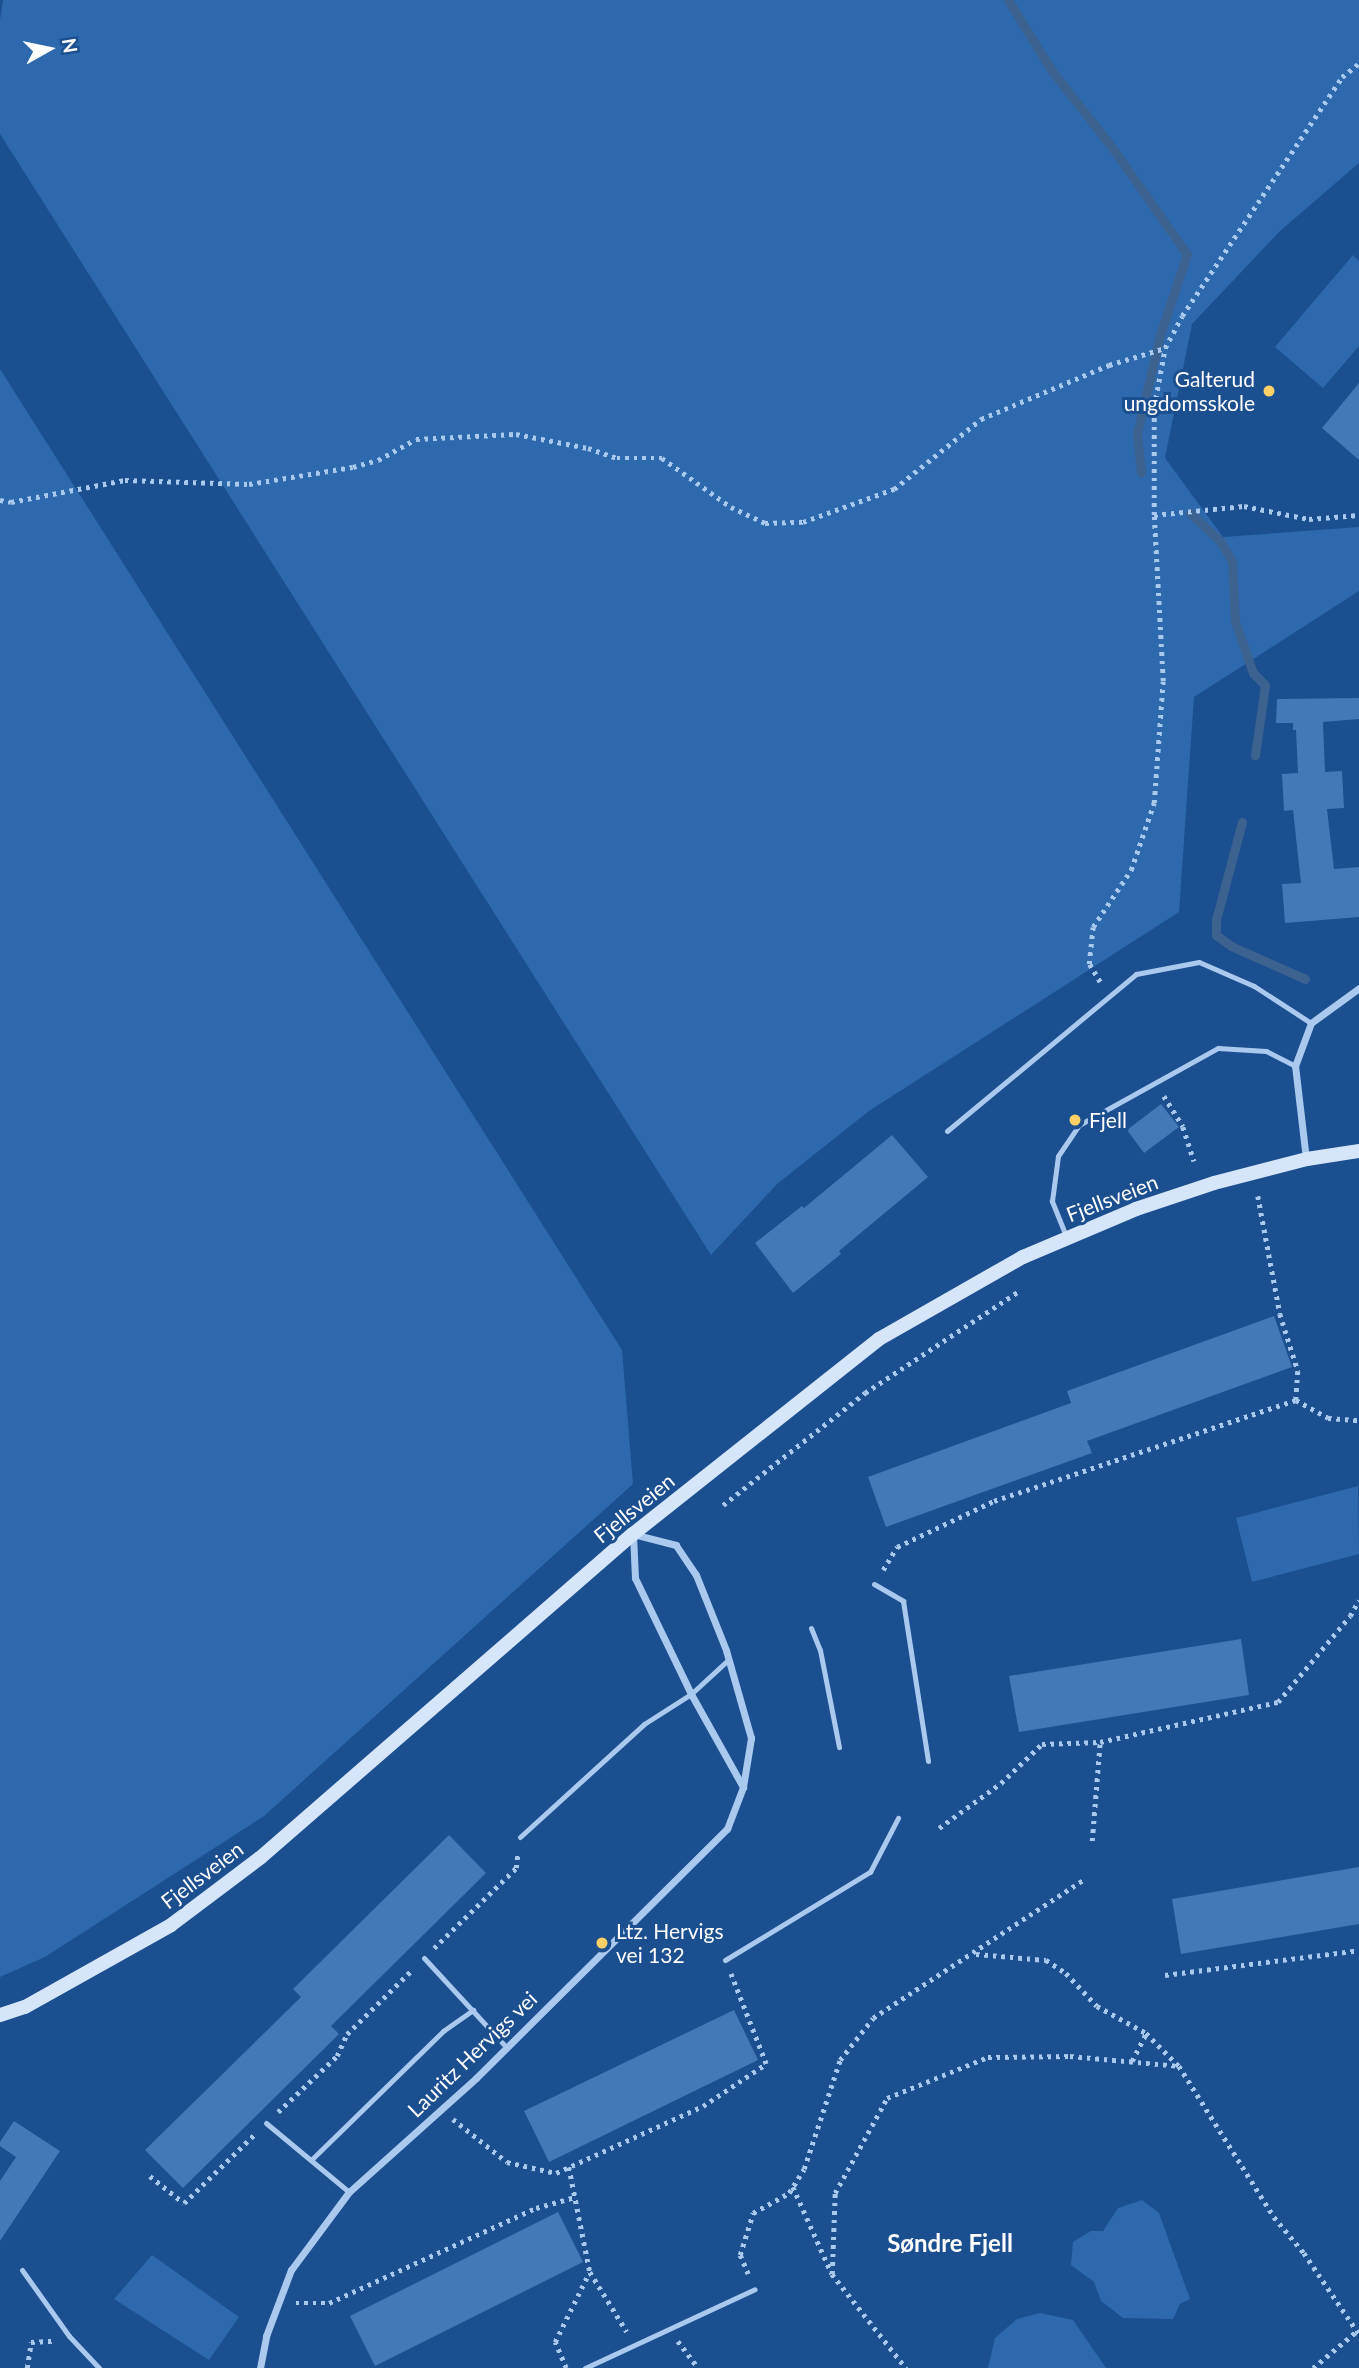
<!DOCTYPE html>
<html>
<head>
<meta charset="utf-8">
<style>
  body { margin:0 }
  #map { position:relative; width:1359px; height:2368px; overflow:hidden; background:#1b4f8f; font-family:Lato,sans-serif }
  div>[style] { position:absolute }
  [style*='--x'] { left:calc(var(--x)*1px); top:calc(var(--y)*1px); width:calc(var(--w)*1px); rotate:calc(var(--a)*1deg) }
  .green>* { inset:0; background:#2e69ad }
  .stream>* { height:9px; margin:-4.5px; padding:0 4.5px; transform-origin:4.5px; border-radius:4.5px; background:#3c6290 }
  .building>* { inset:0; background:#4478b7 }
  .path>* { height:4.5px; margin-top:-2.25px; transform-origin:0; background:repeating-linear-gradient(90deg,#a9c9ee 0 3.5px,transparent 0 8.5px) }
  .lane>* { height:5px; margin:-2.5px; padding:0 2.5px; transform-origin:2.5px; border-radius:2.5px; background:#a9c9ee }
  .street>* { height:7px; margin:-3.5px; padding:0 3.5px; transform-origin:3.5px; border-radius:3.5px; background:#a9c9ee }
  .secondary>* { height:14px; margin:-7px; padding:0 7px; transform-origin:7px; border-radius:7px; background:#d6e6fa }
  .dots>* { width:19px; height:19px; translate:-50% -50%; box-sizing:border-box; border:4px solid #1b4f8f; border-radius:50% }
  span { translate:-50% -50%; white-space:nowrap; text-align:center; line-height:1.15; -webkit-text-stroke:6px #1b4f8f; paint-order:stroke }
  .poi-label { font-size:21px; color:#fff }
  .right { translate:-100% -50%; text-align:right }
  .left { translate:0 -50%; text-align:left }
  .street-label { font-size:21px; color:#fff }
  .quarter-label { font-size:24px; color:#fff; font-weight:700 }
  .north { position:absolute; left:14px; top:14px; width:70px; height:70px; -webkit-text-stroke:5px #1b4f8f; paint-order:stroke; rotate:81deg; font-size:19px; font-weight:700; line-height:28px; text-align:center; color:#fff }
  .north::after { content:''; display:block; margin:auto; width:24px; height:32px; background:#fff; clip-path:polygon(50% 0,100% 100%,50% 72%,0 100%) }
</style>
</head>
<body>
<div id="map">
  <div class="green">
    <div style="clip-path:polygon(3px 0,1359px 0,1359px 163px,1280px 231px,1192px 324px,1165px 458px,1223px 537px,1359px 527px,1359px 591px,1194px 697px,1179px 912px,869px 1111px,777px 1184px,711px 1255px,0 134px,0 20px)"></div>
    <div style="clip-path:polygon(1353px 255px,1359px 261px,1359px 346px,1323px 388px,1275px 347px)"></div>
    <div style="clip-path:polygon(0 369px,622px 1350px,633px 1484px,264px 1816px,45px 1957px,0 1977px)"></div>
    <div style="clip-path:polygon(1358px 1486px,1359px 1554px,1252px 1582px,1236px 1518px)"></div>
    <div style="clip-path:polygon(1142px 2200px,1159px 2213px,1190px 2299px,1180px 2304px,1173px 2319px,1123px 2318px,1101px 2301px,1094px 2282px,1071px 2265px,1073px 2242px,1091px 2231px,1103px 2231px,1118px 2208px)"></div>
    <div style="clip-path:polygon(152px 2255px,239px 2317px,209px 2360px,114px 2299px)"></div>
    <div style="clip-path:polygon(1040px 2313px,1073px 2320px,1106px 2368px,988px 2368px,995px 2338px,1017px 2319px)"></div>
  </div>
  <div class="stream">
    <div style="--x:1008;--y:0;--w:84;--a:58.2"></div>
    <div style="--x:1052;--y:71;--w:95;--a:51.8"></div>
    <div style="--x:1111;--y:146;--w:132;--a:54.9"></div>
    <div style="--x:1187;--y:254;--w:85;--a:108.4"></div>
    <div style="--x:1160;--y:335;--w:102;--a:103.1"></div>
    <div style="--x:1137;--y:434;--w:39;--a:84"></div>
    <div style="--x:1190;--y:513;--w:41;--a:43"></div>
    <div style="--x:1220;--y:541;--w:23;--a:59"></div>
    <div style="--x:1232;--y:561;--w:60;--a:87.1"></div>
    <div style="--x:1235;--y:621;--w:55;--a:70.9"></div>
    <div style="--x:1253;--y:673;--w:17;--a:45"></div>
    <div style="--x:1265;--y:685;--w:71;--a:98.1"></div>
    <div style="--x:1242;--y:822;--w:101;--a:104.9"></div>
    <div style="--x:1216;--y:920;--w:15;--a:90"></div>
    <div style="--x:1216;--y:935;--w:19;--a:36"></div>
    <div style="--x:1231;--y:946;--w:81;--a:24"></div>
  </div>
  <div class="building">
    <div style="clip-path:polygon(1359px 383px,1359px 460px,1322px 428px)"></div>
    <div style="clip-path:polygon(1359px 698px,1359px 719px,1323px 722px,1325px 772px,1342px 771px,1344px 808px,1327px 809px,1334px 869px,1359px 867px,1359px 917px,1285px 923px,1282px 884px,1301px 883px,1293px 810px,1284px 811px,1282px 774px,1298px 773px,1296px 730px,1293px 730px,1293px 723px,1276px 723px,1277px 699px)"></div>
    <div style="clip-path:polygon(1161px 1104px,1179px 1127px,1144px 1153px,1127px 1130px)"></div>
    <div style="clip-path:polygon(892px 1135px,928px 1177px,839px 1251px,841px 1254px,793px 1293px,755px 1243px,802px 1206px,804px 1208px)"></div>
    <div style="clip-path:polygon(1274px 1316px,1292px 1367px,1087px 1441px,1092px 1453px,886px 1527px,868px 1477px,1071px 1403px,1067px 1391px)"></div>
    <div style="clip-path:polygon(1241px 1639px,1249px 1695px,1019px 1732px,1009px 1676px)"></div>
    <div style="clip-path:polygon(449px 1835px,486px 1873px,331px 2026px,339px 2034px,183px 2188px,145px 2150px,301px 1997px,293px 1989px)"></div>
    <div style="clip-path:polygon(1359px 1867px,1359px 1924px,1181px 1954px,1172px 1899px)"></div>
    <div style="clip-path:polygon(734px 2010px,758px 2060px,549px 2162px,524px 2111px)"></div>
    <div style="clip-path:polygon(14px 2121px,60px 2151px,0 2241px,0 2181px,16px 2157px,0 2146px,0 2142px)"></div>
    <div style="clip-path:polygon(558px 2212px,583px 2262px,375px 2366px,350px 2316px)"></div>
  </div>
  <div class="path">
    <div style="--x:0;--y:500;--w:11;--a:10"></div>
    <div style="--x:11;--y:502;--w:116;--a:-10.9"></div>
    <div style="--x:125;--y:480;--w:124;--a:1.8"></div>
    <div style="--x:249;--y:484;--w:105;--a:-9.3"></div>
    <div style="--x:353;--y:467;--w:26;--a:-16"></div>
    <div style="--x:378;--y:460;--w:43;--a:-28.9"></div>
    <div style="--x:416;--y:439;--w:100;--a:-2.9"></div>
    <div style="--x:516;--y:434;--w:73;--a:11"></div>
    <div style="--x:588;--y:448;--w:31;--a:19"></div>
    <div style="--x:617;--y:458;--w:45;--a:0"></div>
    <div style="--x:662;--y:458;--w:85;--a:35.4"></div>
    <div style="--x:731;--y:507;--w:38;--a:25"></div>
    <div style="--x:765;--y:523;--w:38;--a:-2"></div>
    <div style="--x:803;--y:522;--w:97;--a:-19.9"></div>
    <div style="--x:894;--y:489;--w:112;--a:-38.8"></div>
    <div style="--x:981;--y:419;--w:139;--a:-22.9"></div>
    <div style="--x:1109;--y:365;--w:59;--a:-16.9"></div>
    <div style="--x:1154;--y:515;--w:90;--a:-5.7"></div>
    <div style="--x:1244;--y:506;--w:66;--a:11.3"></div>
    <div style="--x:1309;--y:519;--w:50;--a:-4.6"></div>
    <div style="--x:1100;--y:982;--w:21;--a:-121"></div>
    <div style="--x:1089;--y:964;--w:37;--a:-84"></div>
    <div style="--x:1093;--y:927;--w:69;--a:-56.3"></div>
    <div style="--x:1131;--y:870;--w:71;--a:-71.1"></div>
    <div style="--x:1154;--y:803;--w:122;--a:-85.8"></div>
    <div style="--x:1163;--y:681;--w:166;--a:-93.1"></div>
    <div style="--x:1154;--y:515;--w:108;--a:-90"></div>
    <div style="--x:1154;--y:407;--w:60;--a:-79.4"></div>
    <div style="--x:1165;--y:348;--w:36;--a:-62"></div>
    <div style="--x:1182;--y:316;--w:288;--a:-56.2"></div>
    <div style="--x:1342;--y:77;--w:22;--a:-39"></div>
    <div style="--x:1164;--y:1096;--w:36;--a:58"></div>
    <div style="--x:1183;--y:1127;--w:36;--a:72"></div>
    <div style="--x:1258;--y:1196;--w:120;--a:79.4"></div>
    <div style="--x:1280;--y:1314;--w:60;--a:72.5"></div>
    <div style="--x:1298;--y:1371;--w:29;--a:94"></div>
    <div style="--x:723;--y:1505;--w:181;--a:-38.3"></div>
    <div style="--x:865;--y:1393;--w:185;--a:-33.5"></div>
    <div style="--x:883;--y:1570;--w:27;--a:-59"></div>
    <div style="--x:897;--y:1547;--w:107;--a:-25.4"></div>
    <div style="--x:994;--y:1501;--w:318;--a:-18.5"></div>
    <div style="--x:1296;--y:1400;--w:37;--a:29"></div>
    <div style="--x:1328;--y:1418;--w:31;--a:4"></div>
    <div style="--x:939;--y:1828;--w:77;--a:-36"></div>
    <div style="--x:1001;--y:1783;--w:57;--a:-43.6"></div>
    <div style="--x:1042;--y:1744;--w:58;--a:-2"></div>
    <div style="--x:1092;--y:1841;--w:99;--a:-85.4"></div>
    <div style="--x:1100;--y:1742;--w:182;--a:-12.7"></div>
    <div style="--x:1278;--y:1702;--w:112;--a:-50.1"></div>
    <div style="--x:1350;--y:1616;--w:18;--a:-61"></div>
    <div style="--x:434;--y:1948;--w:115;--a:-44.3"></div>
    <div style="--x:516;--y:1868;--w:16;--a:-83"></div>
    <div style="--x:976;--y:1954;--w:70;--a:4.9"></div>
    <div style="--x:1046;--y:1960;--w:24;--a:33"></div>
    <div style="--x:1066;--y:1973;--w:45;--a:46.8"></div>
    <div style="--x:1097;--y:2006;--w:56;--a:28.9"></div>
    <div style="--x:1146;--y:2033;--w:47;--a:45"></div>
    <div style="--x:1179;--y:2066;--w:178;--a:57.8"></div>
    <div style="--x:1274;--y:2217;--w:47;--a:50.2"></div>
    <div style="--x:1304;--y:2253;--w:98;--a:55.8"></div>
    <div style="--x:1165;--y:1975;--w:196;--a:-7.3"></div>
    <div style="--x:1132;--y:2061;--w:31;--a:-63"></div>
    <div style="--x:278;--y:2112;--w:81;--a:-43.5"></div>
    <div style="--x:337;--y:2056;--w:24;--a:-66"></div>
    <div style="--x:347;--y:2034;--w:93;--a:-44.6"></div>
    <div style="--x:453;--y:2119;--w:69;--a:38.5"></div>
    <div style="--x:507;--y:2162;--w:50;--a:12.7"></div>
    <div style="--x:556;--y:2173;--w:162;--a:-24.5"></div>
    <div style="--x:703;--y:2106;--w:76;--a:-33.7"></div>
    <div style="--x:766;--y:2064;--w:97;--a:-111.3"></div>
    <div style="--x:569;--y:2167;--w:107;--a:78.7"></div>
    <div style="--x:590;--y:2272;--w:70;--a:58.3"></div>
    <div style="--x:150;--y:2176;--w:43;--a:38.5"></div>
    <div style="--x:184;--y:2203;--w:98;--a:-44.2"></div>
    <div style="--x:793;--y:2187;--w:95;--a:65.9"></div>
    <div style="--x:832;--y:2274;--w:120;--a:51.8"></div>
    <div style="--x:748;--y:2274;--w:21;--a:-113"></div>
    <div style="--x:740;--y:2255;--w:44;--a:-72.8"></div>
    <div style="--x:753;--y:2213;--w:41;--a:-29.1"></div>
    <div style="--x:789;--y:2193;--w:28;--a:-58"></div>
    <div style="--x:804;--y:2169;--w:115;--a:-71.7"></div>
    <div style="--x:840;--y:2060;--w:53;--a:-51.8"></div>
    <div style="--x:873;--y:2018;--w:254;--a:-33.3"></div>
    <div style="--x:832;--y:2274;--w:81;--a:-87.9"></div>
    <div style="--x:835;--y:2193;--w:108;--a:-61.3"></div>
    <div style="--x:887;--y:2098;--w:109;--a:-22.1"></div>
    <div style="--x:988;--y:2057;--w:82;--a:-0.7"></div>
    <div style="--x:1070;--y:2056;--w:109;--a:5.2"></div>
    <div style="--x:296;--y:2303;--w:33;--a:0"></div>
    <div style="--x:329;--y:2303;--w:228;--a:-24.7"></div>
    <div style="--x:536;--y:2208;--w:41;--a:-15.8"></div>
    <div style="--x:678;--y:2341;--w:34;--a:53"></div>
    <div style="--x:27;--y:2368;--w:26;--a:-81"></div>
    <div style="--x:31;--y:2342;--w:22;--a:-3"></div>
    <div style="--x:566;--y:2368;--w:28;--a:-113"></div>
    <div style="--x:555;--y:2342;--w:77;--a:-63.8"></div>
    <div style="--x:1313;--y:2368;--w:57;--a:-40.1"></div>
  </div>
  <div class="lane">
    <div style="--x:947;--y:1131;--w:246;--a:-39.7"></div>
    <div style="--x:1136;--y:974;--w:64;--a:-10.8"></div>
    <div style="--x:1199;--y:962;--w:60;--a:23.6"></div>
    <div style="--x:1254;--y:986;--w:68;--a:33"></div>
    <div style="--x:1066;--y:1236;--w:38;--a:-112"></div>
    <div style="--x:1052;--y:1201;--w:45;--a:-82.4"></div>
    <div style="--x:1058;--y:1156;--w:37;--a:-56"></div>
    <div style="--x:1079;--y:1125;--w:159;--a:-29"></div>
    <div style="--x:1218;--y:1048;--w:48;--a:3.6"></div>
    <div style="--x:1266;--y:1051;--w:33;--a:27"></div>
    <div style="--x:874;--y:1584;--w:34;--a:30"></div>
    <div style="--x:903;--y:1601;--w:162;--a:81.1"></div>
    <div style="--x:811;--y:1628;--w:24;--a:68"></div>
    <div style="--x:820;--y:1650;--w:99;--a:78.9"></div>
    <div style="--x:520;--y:1837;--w:168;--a:-42.3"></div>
    <div style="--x:644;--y:1724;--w:56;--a:-32.6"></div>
    <div style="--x:691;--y:1694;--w:50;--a:-42.6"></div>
    <div style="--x:424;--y:1958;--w:121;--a:47.3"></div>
    <div style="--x:725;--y:1960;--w:170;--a:-31.3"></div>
    <div style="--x:870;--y:1872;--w:61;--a:-62.6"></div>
    <div style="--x:266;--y:2123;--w:108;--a:39.7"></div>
    <div style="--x:311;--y:2160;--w:185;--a:-44.3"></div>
    <div style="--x:443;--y:2031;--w:37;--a:-35"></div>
    <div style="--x:22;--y:2270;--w:81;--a:54.5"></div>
    <div style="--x:69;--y:2336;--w:44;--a:46.8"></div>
    <div style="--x:585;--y:2368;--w:187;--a:-24.9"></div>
  </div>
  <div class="street">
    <div style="--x:1306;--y:1159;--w:94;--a:-96.7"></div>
    <div style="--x:1295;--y:1066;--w:46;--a:-69.6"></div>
    <div style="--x:1311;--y:1023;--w:59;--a:-36.1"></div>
    <div style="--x:260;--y:2368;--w:33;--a:-79"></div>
    <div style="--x:266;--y:2336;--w:71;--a:-69.3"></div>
    <div style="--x:291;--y:2270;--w:97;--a:-53.4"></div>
    <div style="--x:349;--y:2192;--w:171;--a:-41.9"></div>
    <div style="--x:476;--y:2078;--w:354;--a:-44.8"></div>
    <div style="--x:727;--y:1829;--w:45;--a:-69.1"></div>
    <div style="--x:743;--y:1787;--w:50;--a:-80.7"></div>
    <div style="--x:751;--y:1738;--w:91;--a:-105.9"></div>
    <div style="--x:726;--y:1650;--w:81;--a:-111.8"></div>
    <div style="--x:696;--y:1575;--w:36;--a:-124"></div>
    <div style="--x:676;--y:1545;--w:44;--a:-165.7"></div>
    <div style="--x:633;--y:1534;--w:44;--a:87.4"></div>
    <div style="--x:635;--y:1578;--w:129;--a:64.2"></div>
    <div style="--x:691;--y:1694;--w:107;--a:60.8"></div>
  </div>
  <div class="secondary">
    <div style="--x:0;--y:2015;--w:26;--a:-18"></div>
    <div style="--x:25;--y:2007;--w:167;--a:-29.3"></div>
    <div style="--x:171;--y:1925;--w:111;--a:-37"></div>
    <div style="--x:260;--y:1858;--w:494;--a:-41"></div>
    <div style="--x:633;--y:1534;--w:314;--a:-38.4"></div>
    <div style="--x:879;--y:1339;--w:166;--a:-29.7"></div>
    <div style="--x:1023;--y:1257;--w:123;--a:-23"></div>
    <div style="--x:1136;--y:1209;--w:82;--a:-18.4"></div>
    <div style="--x:1214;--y:1183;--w:96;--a:-14.5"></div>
    <div style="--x:1307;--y:1159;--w:53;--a:-8.7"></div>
  </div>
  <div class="dots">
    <div style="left:1269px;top:391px;background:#ffd166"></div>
    <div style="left:1075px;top:1120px;background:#ffd166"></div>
    <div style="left:602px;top:1943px;background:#ffd166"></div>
  </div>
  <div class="poi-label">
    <span class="right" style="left:1255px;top:391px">Galterud<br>ungdomsskole</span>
    <span class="left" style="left:1089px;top:1120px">Fjell</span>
    <span class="left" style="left:616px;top:1943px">Ltz. Hervigs<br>vei 132</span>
  </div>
  <div class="street-label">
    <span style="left:1112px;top:1198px;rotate:-21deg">Fjellsveien</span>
    <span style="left:634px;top:1508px;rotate:-39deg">Fjellsveien</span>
    <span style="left:202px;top:1875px;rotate:-37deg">Fjellsveien</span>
    <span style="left:472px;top:2054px;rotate:-44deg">Lauritz Hervigs vei</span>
  </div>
  <div class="quarter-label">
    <span style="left:950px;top:2243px">Søndre Fjell</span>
  </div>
  <div class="north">N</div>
</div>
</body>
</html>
